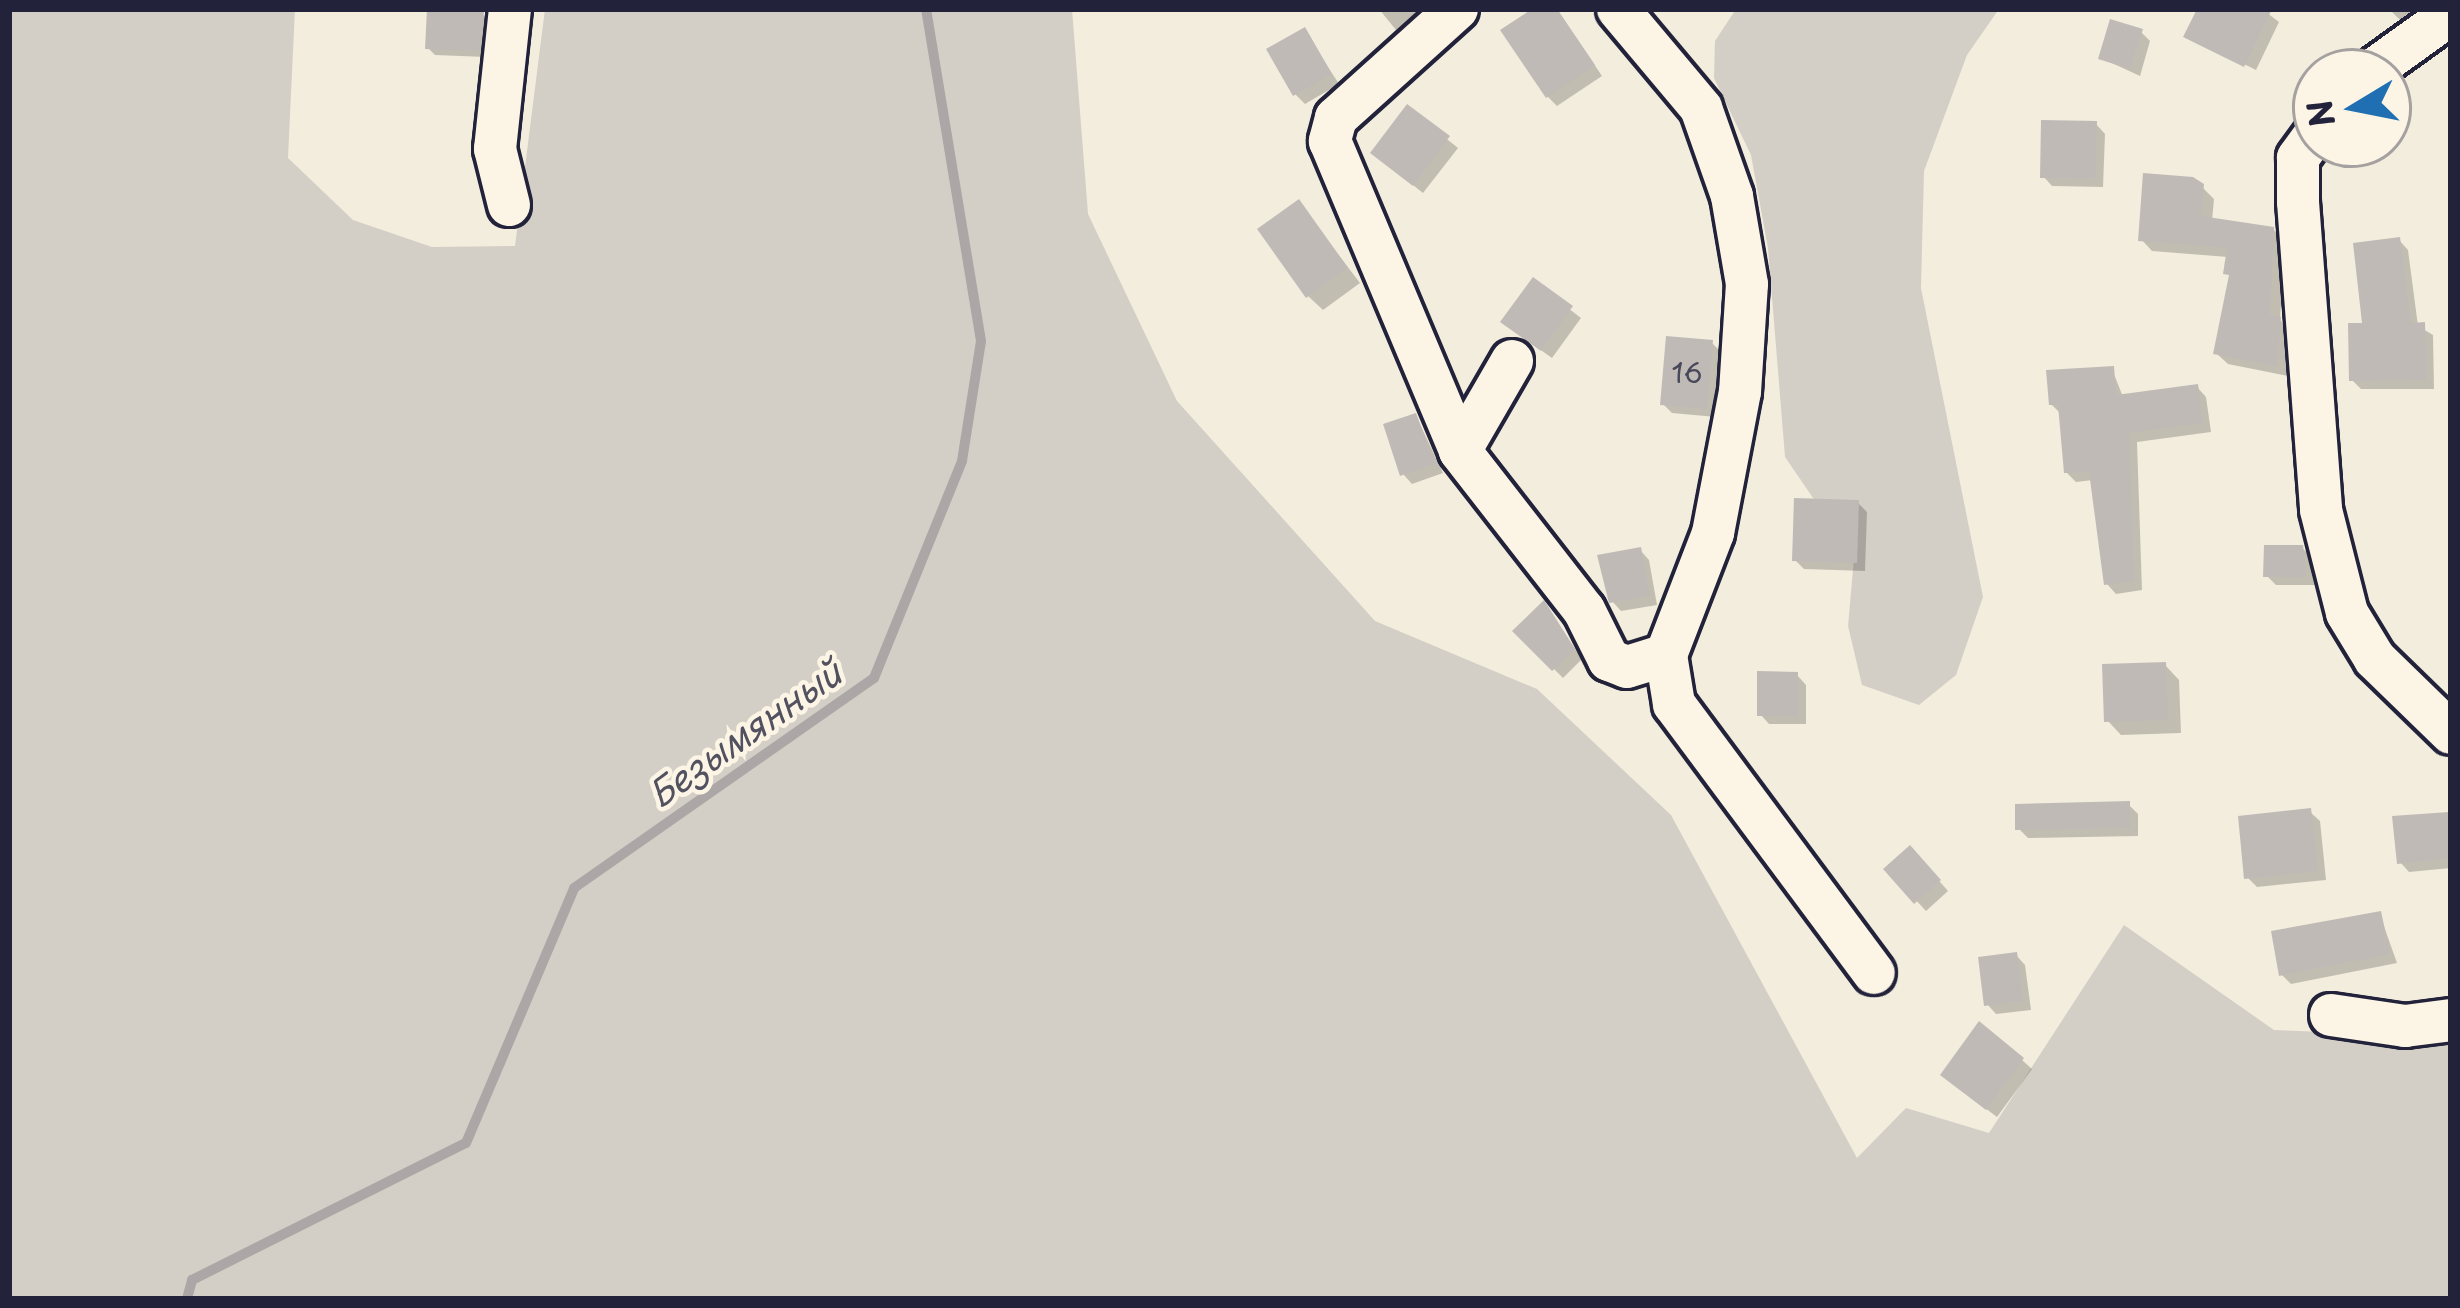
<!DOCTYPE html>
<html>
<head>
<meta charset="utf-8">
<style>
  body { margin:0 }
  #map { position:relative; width:2460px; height:1308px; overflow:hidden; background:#f3edde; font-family:"Playpen Sans",sans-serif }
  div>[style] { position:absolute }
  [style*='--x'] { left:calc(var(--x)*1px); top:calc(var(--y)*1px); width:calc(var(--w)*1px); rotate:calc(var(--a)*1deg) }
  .green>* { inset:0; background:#d4cfc6 }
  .shadow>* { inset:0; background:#0003 }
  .stream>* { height:10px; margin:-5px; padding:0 5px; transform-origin:5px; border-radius:5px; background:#aca7a6 }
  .building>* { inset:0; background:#bfbab6 }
  .roads { filter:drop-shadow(3px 0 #22223b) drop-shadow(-3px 0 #22223b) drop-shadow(0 3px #22223b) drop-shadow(0 -3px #22223b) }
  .minor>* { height:42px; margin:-21px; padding:0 21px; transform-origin:21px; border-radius:21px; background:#fcf5e5 }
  span { translate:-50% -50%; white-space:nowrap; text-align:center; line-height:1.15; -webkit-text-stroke:9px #fcf5e5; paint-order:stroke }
  .number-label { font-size:27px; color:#49485a }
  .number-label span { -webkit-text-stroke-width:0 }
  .water-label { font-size:36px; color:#525160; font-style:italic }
  .frame { position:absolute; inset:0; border:12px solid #22223b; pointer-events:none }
  .north { position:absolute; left:2292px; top:48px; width:120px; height:120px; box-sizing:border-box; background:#fcf5e5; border:3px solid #a5a1a1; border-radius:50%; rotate:260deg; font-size:33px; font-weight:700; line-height:48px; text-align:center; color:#22223b }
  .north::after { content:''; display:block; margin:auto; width:42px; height:54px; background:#1f6fb2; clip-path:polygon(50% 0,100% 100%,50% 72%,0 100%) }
</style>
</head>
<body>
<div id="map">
  <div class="green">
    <div style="clip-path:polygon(9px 9px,295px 9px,288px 158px,353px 220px,432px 247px,515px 246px,545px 9px,1072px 9px,1088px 214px,1177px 401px,1375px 621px,1537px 689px,1671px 815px,1857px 1158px,1906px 1108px,1989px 1133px,2124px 925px,2274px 1030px,2451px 1037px,2451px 1299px,9px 1299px)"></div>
    <div style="clip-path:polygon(1736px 9px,1999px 9px,1967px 55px,1924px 171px,1921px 288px,1983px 597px,1956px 675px,1919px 705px,1862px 685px,1848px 626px,1854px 558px,1785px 457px,1768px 248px,1751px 155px,1714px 78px,1715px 41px)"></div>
  </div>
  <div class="shadow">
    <div style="clip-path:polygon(429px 9px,477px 9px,490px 21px,486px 57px,435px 55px,428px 48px)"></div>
    <div style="clip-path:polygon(1379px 9px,1436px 9px,1400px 35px)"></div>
    <div style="clip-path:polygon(1537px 9px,1557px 9px,1602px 76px,1557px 106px,1548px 97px)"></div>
    <div style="clip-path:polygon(2200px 9px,2262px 9px,2279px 22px,2256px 70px,2187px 36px)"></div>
    <div style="clip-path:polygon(2389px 9px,2427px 9px,2407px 27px)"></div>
    <div style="clip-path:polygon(1304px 30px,1339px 84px,1305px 104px,1295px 94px)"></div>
    <div style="clip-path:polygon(2141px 32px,2150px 41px,2140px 76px,2101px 58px)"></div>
    <div style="clip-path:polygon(1408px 108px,1458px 148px,1423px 193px,1384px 162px)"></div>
    <div style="clip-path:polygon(2096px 124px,2105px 134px,2103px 187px,2052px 186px,2043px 176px)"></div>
    <div style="clip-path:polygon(2202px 187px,2214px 199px,2212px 221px,2273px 229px,2285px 241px,2280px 320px,2291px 331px,2288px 376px,2228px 364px,2216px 353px,2232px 278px,2228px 257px,2152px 251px,2141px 239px)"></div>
    <div style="clip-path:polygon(1299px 203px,1360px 283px,1323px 310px,1308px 296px)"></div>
    <div style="clip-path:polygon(2399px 240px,2408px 250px,2418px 326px,2433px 335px,2434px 389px,2361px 389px,2352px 380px,2365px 326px)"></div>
    <div style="clip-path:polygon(1533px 281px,1581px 318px,1552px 358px,1514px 331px)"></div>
    <div style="clip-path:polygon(1712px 343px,1721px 352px,1716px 417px,1672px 413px,1663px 404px)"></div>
    <div style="clip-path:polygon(2112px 369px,2123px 397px,2197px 387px,2206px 397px,2211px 432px,2137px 442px,2142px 590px,2116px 594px,2107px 584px,2093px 480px,2076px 482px,2066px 472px,2062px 415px,2051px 404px)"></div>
    <div style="clip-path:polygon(1416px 416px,1443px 473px,1412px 484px,1403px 474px)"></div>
    <div style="clip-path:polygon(1858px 503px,1867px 512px,1865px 571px,1804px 569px,1795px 560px)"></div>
    <div style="clip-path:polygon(2302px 548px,2312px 557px,2315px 585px,2276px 585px,2266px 575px)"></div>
    <div style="clip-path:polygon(1640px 550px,1649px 560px,1657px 605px,1621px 611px,1612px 601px)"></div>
    <div style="clip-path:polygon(1543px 604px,1582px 659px,1563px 678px,1516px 631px)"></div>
    <div style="clip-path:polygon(2165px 665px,2179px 680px,2181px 733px,2121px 735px,2107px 720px)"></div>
    <div style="clip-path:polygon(1797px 675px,1806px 685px,1806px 724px,1769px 724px,1760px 714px)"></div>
    <div style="clip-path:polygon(2128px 804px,2138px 814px,2138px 836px,2028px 838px,2018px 828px)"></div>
    <div style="clip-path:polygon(2310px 812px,2320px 821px,2326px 880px,2257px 887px,2247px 877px)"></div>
    <div style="clip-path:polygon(2448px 815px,2451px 868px,2409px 872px,2400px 862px)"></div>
    <div style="clip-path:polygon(1919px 858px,1948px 891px,1926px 911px,1887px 869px)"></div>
    <div style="clip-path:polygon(2380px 915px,2397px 963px,2291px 984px,2282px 975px)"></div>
    <div style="clip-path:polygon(2016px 955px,2025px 965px,2031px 1010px,1996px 1014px,1987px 1004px)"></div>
    <div style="clip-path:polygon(2022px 1060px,2032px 1069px,1997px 1117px,1953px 1084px)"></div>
  </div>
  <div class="stream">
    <div style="--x:187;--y:1299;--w:20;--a:-75"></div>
    <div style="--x:192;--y:1280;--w:306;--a:-26.6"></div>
    <div style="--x:466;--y:1143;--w:277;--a:-67"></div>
    <div style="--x:574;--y:888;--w:366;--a:-35"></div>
    <div style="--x:874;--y:678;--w:234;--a:-67.9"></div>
    <div style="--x:962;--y:461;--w:121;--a:-81"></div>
    <div style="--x:981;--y:341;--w:337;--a:-99.4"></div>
  </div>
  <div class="building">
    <div style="clip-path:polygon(427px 9px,484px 11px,480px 51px,425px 49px)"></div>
    <div style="clip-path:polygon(1532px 9px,1557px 9px,1595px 65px,1546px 98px,1500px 30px)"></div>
    <div style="clip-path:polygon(2197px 9px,2272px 9px,2244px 67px,2183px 37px)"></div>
    <div style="clip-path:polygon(2110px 19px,2143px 29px,2130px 69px,2098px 59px)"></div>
    <div style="clip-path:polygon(1305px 27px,1332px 74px,1293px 96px,1266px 49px)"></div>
    <div style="clip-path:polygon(1407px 104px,1450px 136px,1413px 186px,1370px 153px)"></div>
    <div style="clip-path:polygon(2041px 120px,2097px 121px,2095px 179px,2040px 178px)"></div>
    <div style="clip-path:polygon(2143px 173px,2193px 177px,2204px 184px,2201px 216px,2274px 227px,2270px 315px,2281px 317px,2277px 366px,2213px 354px,2229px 275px,2223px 274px,2227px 248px,2138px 241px)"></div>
    <div style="clip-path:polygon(1299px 199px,1348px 268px,1306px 298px,1257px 229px)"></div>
    <div style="clip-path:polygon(2400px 237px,2411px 323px,2425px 322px,2426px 380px,2349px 381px,2348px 323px,2362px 323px,2353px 243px)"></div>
    <div style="clip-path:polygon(1533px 277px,1573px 306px,1541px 351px,1500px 322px)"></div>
    <div style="clip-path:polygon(1666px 336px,1713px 340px,1707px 409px,1660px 405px)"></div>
    <div style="clip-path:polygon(2114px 366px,2116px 395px,2198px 384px,2203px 423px,2129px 433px,2134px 581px,2104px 585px,2089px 472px,2064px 473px,2058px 405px,2049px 405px,2046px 370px)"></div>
    <div style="clip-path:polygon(1416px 413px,1435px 464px,1400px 476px,1383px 424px)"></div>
    <div style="clip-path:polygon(1794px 498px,1859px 500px,1857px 563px,1792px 561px)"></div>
    <div style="clip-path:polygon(2264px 545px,2303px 545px,2307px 577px,2263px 577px)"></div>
    <div style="clip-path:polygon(1641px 547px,1650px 596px,1609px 603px,1597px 555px)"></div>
    <div style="clip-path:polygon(1544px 600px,1575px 649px,1552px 671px,1512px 631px)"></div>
    <div style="clip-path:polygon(2166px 662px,2168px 720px,2104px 722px,2102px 664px)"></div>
    <div style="clip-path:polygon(1757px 671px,1798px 672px,1798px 716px,1757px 716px)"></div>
    <div style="clip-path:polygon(2130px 801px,2130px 828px,2015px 830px,2015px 804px)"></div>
    <div style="clip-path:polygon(2311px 808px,2318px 871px,2244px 879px,2238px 816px)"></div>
    <div style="clip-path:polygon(2449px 812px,2451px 858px,2397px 864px,2392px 816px)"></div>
    <div style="clip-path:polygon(1910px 845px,1941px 880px,1914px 904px,1883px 869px)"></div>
    <div style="clip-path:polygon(2381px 911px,2390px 954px,2279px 976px,2271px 931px)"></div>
    <div style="clip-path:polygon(2017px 952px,2023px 1001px,1984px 1006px,1978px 957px)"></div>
    <div style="clip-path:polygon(1979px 1021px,2024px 1058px,1986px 1110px,1940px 1075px)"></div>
  </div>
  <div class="roads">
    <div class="minor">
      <div style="--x:1457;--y:9;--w:163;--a:138"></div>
      <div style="--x:1336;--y:118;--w:24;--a:105"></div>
      <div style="--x:1330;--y:141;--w:336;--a:67.2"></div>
      <div style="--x:2370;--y:72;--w:100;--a:-35.6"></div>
      <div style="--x:2316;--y:133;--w:31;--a:126"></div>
      <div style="--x:2298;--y:158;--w:44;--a:90"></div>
      <div style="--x:2298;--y:202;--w:309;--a:85.7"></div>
      <div style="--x:2321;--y:510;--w:106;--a:75.8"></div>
      <div style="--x:2347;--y:613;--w:54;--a:58.7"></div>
      <div style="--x:2375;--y:659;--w:106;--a:44.2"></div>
      <div style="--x:509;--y:205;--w:58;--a:-104"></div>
      <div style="--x:495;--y:149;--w:141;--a:-83.9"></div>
      <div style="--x:1512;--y:361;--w:104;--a:120"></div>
      <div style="--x:1460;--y:451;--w:202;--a:52.1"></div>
      <div style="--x:1584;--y:610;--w:56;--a:63.4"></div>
      <div style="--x:1609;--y:660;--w:19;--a:21"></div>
      <div style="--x:1627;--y:667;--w:41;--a:-17.1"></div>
      <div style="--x:1666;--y:655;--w:131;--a:-68.9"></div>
      <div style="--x:1713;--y:533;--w:144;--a:-79.2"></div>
      <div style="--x:1740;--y:392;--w:108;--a:-86.3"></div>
      <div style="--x:1747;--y:284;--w:89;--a:-99.7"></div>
      <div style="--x:1732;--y:196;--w:93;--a:-109.4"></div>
      <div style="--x:1701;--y:108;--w:129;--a:-130"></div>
      <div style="--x:1666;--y:655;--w:50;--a:80.7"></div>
      <div style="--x:1674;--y:704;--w:335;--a:53.4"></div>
      <div style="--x:2331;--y:1015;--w:75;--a:8.5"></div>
      <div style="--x:2405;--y:1026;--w:46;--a:-7.4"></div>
    </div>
  </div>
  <div class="number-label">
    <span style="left:1687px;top:372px">16</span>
  </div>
  <div class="water-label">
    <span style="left:744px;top:733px;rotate:-35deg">Безымянный</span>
  </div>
  <div class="frame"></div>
  <div class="north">N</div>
</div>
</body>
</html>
